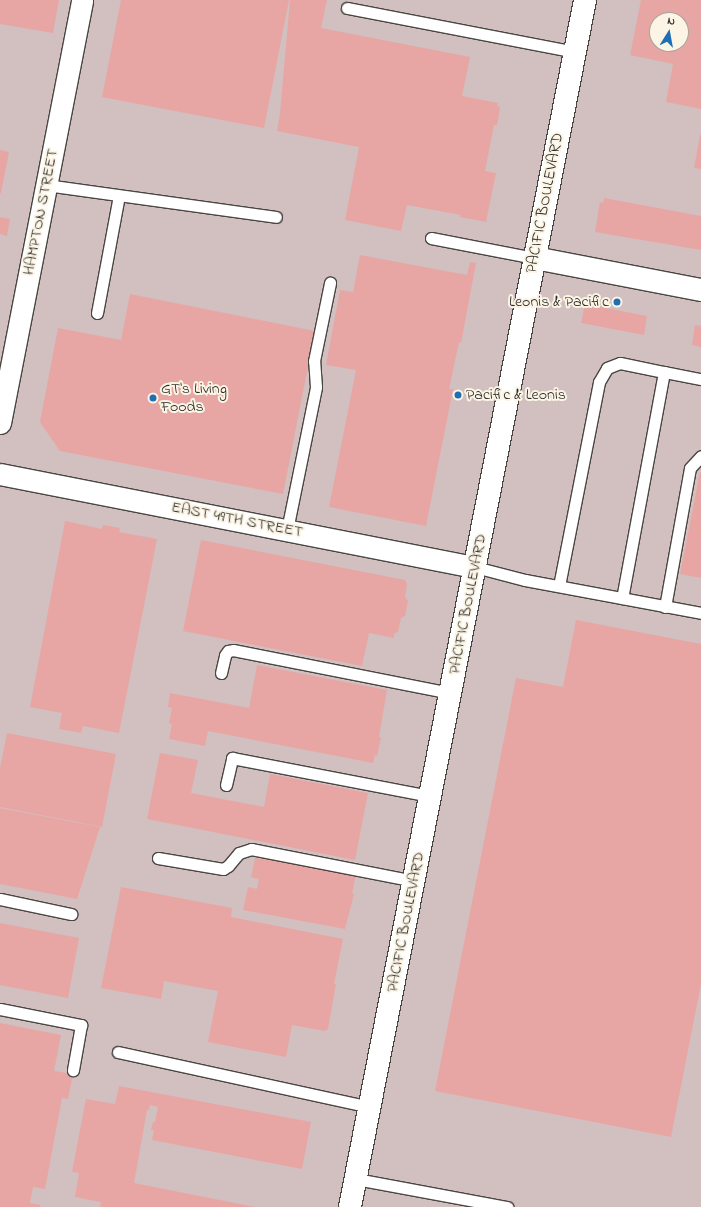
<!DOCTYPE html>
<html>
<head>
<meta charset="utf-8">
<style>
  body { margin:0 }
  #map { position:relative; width:701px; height:1207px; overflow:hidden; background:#f3e2c4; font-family:"Indie Flower",sans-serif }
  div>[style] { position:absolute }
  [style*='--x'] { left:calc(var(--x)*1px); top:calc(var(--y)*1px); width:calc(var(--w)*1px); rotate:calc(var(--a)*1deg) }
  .industrial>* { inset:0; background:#d2bfc0 }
  .building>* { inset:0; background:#e7a6a4 }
  .roads { filter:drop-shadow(1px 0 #494642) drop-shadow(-1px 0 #494642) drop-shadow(0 1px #494642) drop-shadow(0 -1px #494642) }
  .lane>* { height:11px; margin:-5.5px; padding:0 5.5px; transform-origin:5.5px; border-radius:5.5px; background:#fff }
  .street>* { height:21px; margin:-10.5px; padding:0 10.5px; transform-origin:10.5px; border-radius:10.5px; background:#fff }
  .secondary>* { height:22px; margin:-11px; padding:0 11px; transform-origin:11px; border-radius:11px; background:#fff }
  .primary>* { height:22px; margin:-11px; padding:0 11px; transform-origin:11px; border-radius:11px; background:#fff }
  .dots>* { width:11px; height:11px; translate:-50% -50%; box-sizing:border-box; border:2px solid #fcf5e5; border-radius:50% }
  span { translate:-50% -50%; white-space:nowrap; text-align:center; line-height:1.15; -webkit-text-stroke:4px #fcf5e5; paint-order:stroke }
  .street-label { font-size:16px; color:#2b2b2b }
  .poi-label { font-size:16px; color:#2b2b2b }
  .right { translate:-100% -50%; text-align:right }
  .left { translate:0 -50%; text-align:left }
  .north { position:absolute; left:649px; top:12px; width:40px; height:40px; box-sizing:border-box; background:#fcf5e5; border:1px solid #a8a49b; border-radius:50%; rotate:11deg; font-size:11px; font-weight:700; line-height:16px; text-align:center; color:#2b2b2b }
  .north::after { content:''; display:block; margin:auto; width:14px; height:18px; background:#1f6fb2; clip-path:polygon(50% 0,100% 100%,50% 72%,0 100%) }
</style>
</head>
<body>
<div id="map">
  <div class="industrial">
    <div style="clip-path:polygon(evenodd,0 0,701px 0,701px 1207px,0 1207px,0 0,657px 20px,681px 20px,681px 44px,657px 44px,657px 20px)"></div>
  </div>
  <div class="building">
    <div style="clip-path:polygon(0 0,59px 0,53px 33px,0 24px)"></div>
    <div style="clip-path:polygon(121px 0,289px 0,264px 128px,102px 97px)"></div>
    <div style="clip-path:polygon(290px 0,327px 0,321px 28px,470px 57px,462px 96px,498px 103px,497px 106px,500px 107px,497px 125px,494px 125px,485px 171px,496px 173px,486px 222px,460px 217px,461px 215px,407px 205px,401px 231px,345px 220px,359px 147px,277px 131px,280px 113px)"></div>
    <div style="clip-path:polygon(evenodd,641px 0,701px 0,701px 109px,666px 102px,673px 64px,630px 55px,641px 0,657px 20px,681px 20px,681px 44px,657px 44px,657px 20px)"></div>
    <div style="clip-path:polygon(700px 135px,701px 135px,701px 169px,694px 168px)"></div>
    <div style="clip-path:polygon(0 150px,9px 152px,1px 193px,0 193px)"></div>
    <div style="clip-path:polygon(604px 198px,701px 216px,701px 250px,595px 232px,600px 202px,603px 203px)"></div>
    <div style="clip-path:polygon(0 217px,10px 219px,7px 236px,0 234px)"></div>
    <div style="clip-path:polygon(360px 255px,467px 275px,470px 262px,476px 263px,461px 343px,459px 342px,449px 389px,453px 389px,426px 526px,329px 507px,356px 370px,326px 365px,340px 290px,353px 292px)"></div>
    <div style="clip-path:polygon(130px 294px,315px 331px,283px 494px,60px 451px,40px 422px,58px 328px,121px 340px)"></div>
    <div style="clip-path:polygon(585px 304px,647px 316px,644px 335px,581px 323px)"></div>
    <div style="clip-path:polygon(695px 325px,701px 326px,701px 347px,692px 345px)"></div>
    <div style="clip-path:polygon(700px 472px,701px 472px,701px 578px,680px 574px)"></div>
    <div style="clip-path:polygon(65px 521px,102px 529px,103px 525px,120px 528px,119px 532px,157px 539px,119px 733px,83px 726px,81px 733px,59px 729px,62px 713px,30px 707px)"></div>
    <div style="clip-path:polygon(201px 540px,405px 580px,407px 584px,405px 597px,408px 601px,405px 616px,401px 618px,398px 632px,394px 634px,394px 638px,369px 633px,362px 666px,183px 631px)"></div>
    <div style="clip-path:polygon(576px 620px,701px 644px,701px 984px,671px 1137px,435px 1091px,516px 678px,563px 687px)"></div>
    <div style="clip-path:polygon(257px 665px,387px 690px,379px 737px,381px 737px,377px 756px,375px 755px,373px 763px,208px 731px,205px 746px,169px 739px,172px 724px,169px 723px,172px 708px,168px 707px,170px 693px,249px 708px)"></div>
    <div style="clip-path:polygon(7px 733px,116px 754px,102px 827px,0 807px,0 768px)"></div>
    <div style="clip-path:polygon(160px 753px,198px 760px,191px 793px,264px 807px,270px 774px,368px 793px,355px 860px,147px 819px)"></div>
    <div style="clip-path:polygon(0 808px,100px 827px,77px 899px,0 884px)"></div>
    <div style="clip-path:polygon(263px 856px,356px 874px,352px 894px,354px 894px,345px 929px,243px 910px,248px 887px,257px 889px,259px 879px,251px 877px,255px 858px,263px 859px)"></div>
    <div style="clip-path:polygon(121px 887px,232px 908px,231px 917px,343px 939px,334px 984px,336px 984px,328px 1029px,325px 1031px,292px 1025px,286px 1057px,208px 1042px,218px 991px,164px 981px,161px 999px,101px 988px)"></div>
    <div style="clip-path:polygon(0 923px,79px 938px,68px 998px,0 985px)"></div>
    <div style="clip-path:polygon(0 1023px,61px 1035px,54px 1071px,73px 1074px,68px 1099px,62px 1098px,45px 1189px,33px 1187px,30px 1203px,40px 1205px,40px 1207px,0 1207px)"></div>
    <div style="clip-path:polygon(119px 1086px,311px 1122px,302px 1169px,152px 1140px,154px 1130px,151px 1130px,153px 1122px,155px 1122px,158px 1107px,150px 1105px,149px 1110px,147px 1110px,134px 1183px,255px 1207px,100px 1207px,101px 1202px,75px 1197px,79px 1173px,72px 1172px,86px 1099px,115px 1104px)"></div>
  </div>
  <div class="roads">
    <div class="lane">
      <div style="--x:347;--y:8;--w:232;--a:10.9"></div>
      <div style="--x:46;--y:185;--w:232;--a:7.9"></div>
      <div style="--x:431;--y:238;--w:106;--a:10.9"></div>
      <div style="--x:97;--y:313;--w:119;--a:-79.4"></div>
      <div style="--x:664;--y:372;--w:38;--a:11"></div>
      <div style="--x:287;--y:530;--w:146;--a:-78.5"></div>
      <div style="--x:316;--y:387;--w:26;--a:-94"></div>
      <div style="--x:314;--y:361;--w:80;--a:-78.4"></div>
      <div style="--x:475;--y:567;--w:52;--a:14.6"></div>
      <div style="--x:525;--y:580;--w:179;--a:10.6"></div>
      <div style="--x:559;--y:586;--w:208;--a:-78.9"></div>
      <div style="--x:599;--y:382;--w:16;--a:-60"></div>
      <div style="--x:607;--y:368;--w:14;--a:-21"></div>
      <div style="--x:620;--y:363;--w:45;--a:11.6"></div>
      <div style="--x:664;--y:372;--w:230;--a:100.5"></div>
      <div style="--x:665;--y:607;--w:141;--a:-79.8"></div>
      <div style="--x:690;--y:468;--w:16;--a:-47"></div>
      <div style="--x:221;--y:673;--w:18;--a:-77"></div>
      <div style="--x:225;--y:655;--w:5;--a:-53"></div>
      <div style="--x:228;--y:651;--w:5;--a:-11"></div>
      <div style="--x:233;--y:650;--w:221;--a:11.2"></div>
      <div style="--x:226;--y:785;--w:28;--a:-77"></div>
      <div style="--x:232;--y:758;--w:202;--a:10.9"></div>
      <div style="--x:158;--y:858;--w:66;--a:9.6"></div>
      <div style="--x:223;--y:869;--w:6;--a:-31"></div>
      <div style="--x:228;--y:866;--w:17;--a:-50"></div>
      <div style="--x:239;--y:853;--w:13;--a:-18"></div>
      <div style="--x:251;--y:849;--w:166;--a:11.1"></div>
      <div style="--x:0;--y:899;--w:73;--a:11.9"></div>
      <div style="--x:0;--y:1009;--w:83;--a:11.2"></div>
      <div style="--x:81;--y:1025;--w:46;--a:100.1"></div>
      <div style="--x:118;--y:1052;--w:258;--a:12.3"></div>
      <div style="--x:356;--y:1179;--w:154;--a:10.5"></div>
    </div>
    <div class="street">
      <div style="--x:0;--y:423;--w:431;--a:-79"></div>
      <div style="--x:0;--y:474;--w:484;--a:11.1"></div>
    </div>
    <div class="secondary">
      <div style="--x:535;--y:258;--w:169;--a:10.9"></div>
    </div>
    <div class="primary">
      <div style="--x:350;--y:1207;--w:1230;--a:-78.98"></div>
    </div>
  </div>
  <div class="dots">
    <div style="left:617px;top:302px;background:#1f6fb2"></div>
    <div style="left:458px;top:395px;background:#1f6fb2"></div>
    <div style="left:153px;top:398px;background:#1f6fb2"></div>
  </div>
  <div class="street-label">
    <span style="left:545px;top:203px;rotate:-79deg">PACIFIC BOULEVARD</span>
    <span style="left:41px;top:212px;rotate:-79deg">HAMPTON STREET</span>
    <span style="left:237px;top:520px;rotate:11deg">EAST 49TH STREET</span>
    <span style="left:468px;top:604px;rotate:-79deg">PACIFIC BOULEVARD</span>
    <span style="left:406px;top:922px;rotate:-79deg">PACIFIC BOULEVARD</span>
  </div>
  <div class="poi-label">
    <span class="right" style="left:609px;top:302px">Leonis &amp; Pacific</span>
    <span class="left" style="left:161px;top:398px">GT's Living<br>Foods</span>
    <span class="left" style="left:466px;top:395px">Pacific &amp; Leonis</span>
  </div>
  <div class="north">N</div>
</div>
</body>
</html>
